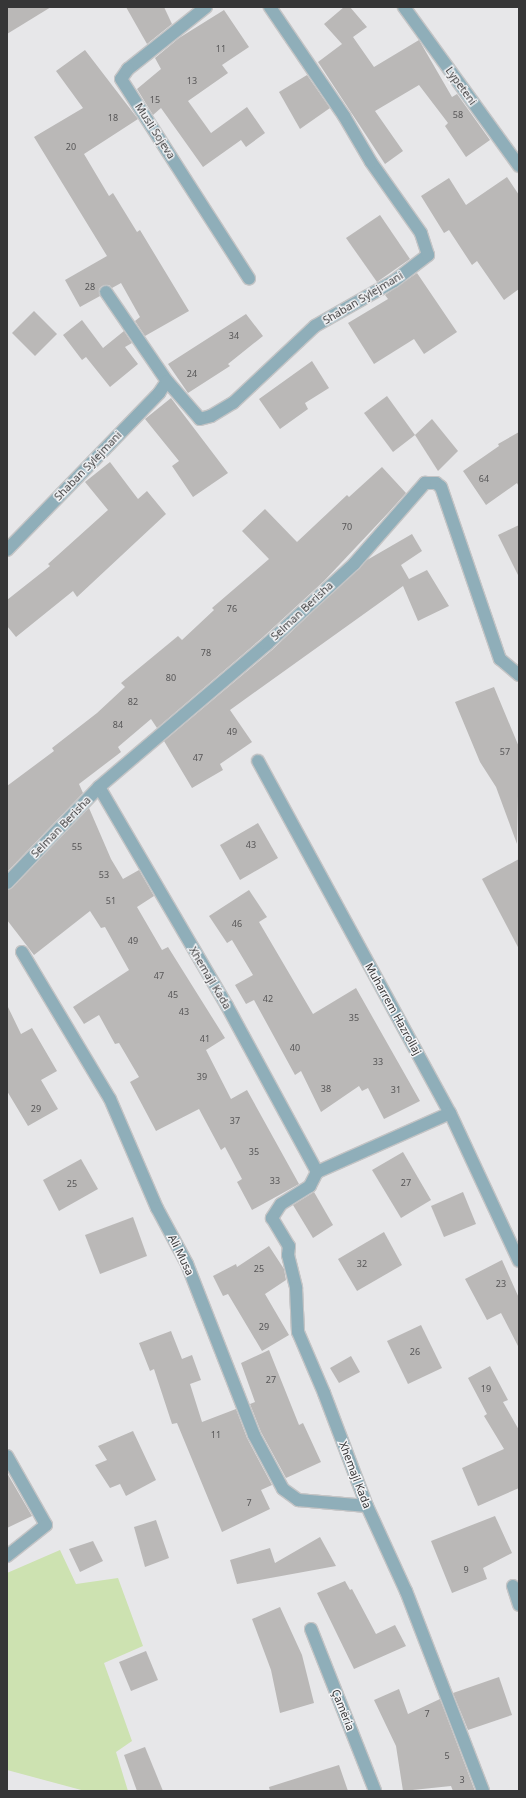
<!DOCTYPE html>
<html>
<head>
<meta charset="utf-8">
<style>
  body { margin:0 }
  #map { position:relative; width:526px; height:1798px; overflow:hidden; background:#e7e7e9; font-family:"Noto Sans",sans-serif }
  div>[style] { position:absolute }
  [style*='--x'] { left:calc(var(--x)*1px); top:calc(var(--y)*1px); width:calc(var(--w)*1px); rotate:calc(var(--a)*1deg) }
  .green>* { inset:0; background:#cde2b1 }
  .building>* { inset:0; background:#bab8b7 }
  .roads { filter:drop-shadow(1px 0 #c4c4c5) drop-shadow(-1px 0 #c4c4c5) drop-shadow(0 1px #c4c4c5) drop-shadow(0 -1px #c4c4c5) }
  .street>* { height:12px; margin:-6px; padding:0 6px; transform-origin:6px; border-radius:6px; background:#8faeb9 }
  span { translate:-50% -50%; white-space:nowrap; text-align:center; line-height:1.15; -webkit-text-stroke:3px #f4f4f6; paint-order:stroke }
  .number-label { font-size:9px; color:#575657 }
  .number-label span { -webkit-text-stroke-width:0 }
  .street-label { font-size:11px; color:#363637 }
  .frame { position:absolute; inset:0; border:8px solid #363637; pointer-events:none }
</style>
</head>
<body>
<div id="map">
  <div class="green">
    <div style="clip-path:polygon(60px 1550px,76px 1584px,118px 1578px,143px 1646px,104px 1663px,132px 1741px,116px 1752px,128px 1791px,85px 1791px,7px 1770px,7px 1573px)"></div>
  </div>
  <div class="building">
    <div style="clip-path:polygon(7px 7px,51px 7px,7px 34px)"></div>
    <div style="clip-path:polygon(126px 7px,164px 7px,172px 24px,147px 44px)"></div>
    <div style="clip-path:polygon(344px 7px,350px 7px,367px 27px,353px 37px,374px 67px,419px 40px,452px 97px,457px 94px,490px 140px,466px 157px,445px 126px,448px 123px,419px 85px,375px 111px,403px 151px,385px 164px,318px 62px,342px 44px,324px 24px)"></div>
    <div style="clip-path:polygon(224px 10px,249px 47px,222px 65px,228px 73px,188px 101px,211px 133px,247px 107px,265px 133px,246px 147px,241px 140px,203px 167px,161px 108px,153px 115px,137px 89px,161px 69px,155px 58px,179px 38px)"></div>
    <div style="clip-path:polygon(85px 50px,138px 119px,84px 154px,109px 196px,113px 193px,137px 232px,140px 230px,189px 311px,145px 336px,135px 321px,140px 317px,121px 283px,112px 288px,109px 285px,102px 286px,99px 289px,100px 296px,80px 307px,65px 280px,107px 256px,34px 137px,83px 108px,56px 71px)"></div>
    <div style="clip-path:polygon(307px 75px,330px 108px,300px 129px,279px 92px)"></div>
    <div style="clip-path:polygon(507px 177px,519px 195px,519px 289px,504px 300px,477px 261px,472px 265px,449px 230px,444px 233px,421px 196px,449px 178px,466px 205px)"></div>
    <div style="clip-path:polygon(380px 215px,410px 259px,377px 282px,346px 238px)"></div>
    <div style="clip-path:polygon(417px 273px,457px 332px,424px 354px,414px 339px,374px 364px,348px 323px,388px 299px,385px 295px)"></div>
    <div style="clip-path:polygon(34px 311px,57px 334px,35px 356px,12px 333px)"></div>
    <div style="clip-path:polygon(246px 314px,263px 336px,228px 364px,230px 366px,188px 393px,168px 364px)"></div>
    <div style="clip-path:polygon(82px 320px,103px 348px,124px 331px,132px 343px,125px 347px,138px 364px,110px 387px,86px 357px,82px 360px,63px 335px)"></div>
    <div style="clip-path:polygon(312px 361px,329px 388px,305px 403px,308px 409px,280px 429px,259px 399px)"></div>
    <div style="clip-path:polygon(387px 396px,415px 435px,393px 452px,364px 413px)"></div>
    <div style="clip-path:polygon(171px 398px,228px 473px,193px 497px,172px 466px,179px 461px,145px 419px)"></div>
    <div style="clip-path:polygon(432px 419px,458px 451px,438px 471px,415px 435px)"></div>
    <div style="clip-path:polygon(519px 432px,519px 487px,517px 483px,486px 505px,463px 471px,499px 446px,498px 444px)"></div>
    <div style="clip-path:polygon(110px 462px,138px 499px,147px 491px,166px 514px,77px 597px,73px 591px,16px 637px,7px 626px,7px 600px,50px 566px,48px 564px,108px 510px,85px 482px)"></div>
    <div style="clip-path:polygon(382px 467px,406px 493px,389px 512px,324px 581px,262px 638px,157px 728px,151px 719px,118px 747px,121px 752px,79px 784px,83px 793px,7px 872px,7px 786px,54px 751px,52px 748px,97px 713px,125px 687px,121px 683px,178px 636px,182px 640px,214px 610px,212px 608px,269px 559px,242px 531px,265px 509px,297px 542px,347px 495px,349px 497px)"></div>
    <div style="clip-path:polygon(519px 525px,519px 577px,498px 535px)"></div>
    <div style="clip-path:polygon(412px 534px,422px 551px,401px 565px,409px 579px,427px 570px,449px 606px,418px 621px,403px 586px,230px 710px,252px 742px,220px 764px,223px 770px,192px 788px,164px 741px,272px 650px,367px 560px)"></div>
    <div style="clip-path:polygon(494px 687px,519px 747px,517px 844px,496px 787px,480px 762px,455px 702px)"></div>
    <div style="clip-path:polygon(89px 808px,111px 859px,123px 879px,139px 870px,154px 896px,137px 907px,162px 950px,168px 947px,225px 1038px,206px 1050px,231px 1099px,247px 1090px,299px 1184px,252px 1210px,237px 1182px,242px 1179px,225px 1147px,221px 1150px,199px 1109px,156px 1131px,130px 1082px,139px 1077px,119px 1043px,115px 1044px,99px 1015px,84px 1024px,73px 1007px,129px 970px,105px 927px,101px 928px,90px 911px,34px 955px,7px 920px,7px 890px,12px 888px)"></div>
    <div style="clip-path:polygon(258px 823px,278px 858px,240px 880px,220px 845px)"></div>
    <div style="clip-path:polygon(519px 859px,519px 949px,482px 879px)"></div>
    <div style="clip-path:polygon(249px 890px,267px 917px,259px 922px,313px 1014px,356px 988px,420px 1101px,384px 1119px,368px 1088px,362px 1091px,359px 1086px,321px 1112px,301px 1071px,295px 1075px,254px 1000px,246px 1004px,235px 985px,253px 975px,232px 940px,227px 943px,209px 916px)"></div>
    <div style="clip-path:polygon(7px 1005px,21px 1034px,32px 1028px,57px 1071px,41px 1080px,58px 1109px,28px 1126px,7px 1091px)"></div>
    <div style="clip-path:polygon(403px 1152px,431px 1200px,401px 1218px,372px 1170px)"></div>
    <div style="clip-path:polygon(81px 1159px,98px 1189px,59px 1211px,43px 1180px)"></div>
    <div style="clip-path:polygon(314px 1192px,333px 1225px,313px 1238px,293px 1205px)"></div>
    <div style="clip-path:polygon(463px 1192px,476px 1224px,444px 1237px,431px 1206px)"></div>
    <div style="clip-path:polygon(133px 1217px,147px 1256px,100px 1274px,85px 1235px)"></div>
    <div style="clip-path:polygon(384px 1232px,402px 1265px,357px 1291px,338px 1259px)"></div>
    <div style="clip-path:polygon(269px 1246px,284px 1269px,286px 1280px,265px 1294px,289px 1335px,262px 1351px,228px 1294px,223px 1296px,213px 1276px,236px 1264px,237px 1267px)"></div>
    <div style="clip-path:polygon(502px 1260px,519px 1298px,519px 1348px,501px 1313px,487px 1320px,465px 1279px)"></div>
    <div style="clip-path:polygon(421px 1325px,442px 1368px,408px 1384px,387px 1341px)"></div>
    <div style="clip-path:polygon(171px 1331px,182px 1359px,192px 1355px,201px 1380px,190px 1384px,202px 1422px,236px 1409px,247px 1438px,272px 1485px,261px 1490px,270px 1509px,222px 1532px,177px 1423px,172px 1424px,154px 1369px,150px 1371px,139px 1343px)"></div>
    <div style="clip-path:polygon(269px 1350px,299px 1425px,303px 1423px,321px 1462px,286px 1478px,261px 1432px,250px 1404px,255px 1402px,241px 1363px)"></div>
    <div style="clip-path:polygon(351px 1356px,360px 1372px,339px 1383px,330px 1368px)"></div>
    <div style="clip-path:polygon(490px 1366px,508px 1400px,503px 1402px,519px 1430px,519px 1488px,478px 1506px,462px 1468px,504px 1449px,484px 1416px,487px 1414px,468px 1378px)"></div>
    <div style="clip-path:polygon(133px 1431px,156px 1480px,126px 1496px,120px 1484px,110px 1488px,95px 1465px,107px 1460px,98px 1446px)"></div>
    <div style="clip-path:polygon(7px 1473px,32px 1516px,7px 1528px)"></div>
    <div style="clip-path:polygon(495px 1516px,512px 1553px,483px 1568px,487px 1579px,452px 1593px,431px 1541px)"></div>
    <div style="clip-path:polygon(156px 1520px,169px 1558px,145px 1567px,134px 1527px)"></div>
    <div style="clip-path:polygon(320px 1537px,336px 1566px,237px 1584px,230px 1560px,270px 1548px,275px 1563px)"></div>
    <div style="clip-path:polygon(93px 1541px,103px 1561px,80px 1572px,69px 1549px)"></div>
    <div style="clip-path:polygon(345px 1581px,350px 1590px,352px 1589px,376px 1634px,395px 1625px,406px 1646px,354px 1669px,317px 1593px)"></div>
    <div style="clip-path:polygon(280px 1607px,302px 1655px,314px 1703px,280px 1713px,271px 1670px,252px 1619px)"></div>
    <div style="clip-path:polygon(146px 1651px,158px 1680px,131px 1691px,119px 1662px)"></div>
    <div style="clip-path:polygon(499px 1677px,512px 1715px,468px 1730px,453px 1693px)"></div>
    <div style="clip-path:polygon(399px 1689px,408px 1714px,440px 1699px,475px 1791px,453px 1791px,451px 1786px,403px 1791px,396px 1746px,374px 1700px)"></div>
    <div style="clip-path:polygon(145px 1747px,163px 1791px,137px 1791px,124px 1755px)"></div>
    <div style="clip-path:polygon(339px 1765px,348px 1791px,270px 1791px,269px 1787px)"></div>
  </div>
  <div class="roads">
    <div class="street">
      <div style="--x:206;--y:7;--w:100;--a:141.5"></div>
      <div style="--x:128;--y:69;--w:12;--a:125"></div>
      <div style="--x:121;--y:79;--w:237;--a:57.3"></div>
      <div style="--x:404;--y:7;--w:196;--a:54.1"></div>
      <div style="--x:106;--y:292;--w:108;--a:55.6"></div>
      <div style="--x:7;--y:550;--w:219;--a:-45.9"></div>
      <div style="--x:159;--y:393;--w:14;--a:-56"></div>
      <div style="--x:167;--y:381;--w:50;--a:49"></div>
      <div style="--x:200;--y:419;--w:11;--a:-15"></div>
      <div style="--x:211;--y:416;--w:26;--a:-31"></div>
      <div style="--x:233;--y:403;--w:112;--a:-43.2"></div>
      <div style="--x:315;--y:326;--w:91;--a:-29.7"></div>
      <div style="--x:394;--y:281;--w:43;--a:-37.4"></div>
      <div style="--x:428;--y:255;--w:23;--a:-108"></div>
      <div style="--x:421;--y:233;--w:87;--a:-125.2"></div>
      <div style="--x:371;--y:162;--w:53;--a:-120.4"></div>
      <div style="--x:344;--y:116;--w:132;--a:-124.2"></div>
      <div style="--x:258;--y:761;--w:401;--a:61.4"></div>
      <div style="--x:450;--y:1113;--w:163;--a:65"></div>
      <div style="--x:99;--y:787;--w:254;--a:59.7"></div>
      <div style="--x:227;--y:1006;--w:189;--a:61.5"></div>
      <div style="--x:317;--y:1172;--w:145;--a:-23.9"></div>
      <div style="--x:7;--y:883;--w:133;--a:-46.2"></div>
      <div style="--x:99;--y:787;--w:221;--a:-40.4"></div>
      <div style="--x:267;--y:644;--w:118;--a:-42.6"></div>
      <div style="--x:354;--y:564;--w:108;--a:-48.8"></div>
      <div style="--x:425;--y:483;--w:11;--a:0"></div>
      <div style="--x:436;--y:483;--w:6;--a:39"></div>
      <div style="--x:441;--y:487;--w:182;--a:71.1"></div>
      <div style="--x:500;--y:659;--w:25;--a:40"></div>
      <div style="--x:22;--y:952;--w:171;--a:59.1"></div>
      <div style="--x:110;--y:1099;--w:119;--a:66.7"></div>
      <div style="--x:157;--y:1208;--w:64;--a:61.8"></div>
      <div style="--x:187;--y:1264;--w:184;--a:68.6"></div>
      <div style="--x:254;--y:1435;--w:61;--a:61.8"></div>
      <div style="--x:283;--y:1489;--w:19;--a:36"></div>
      <div style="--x:298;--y:1500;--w:69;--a:5"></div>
      <div style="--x:317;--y:1172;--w:16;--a:117"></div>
      <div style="--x:310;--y:1186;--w:34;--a:148"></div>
      <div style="--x:281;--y:1204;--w:17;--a:123"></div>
      <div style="--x:272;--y:1218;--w:33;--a:59"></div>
      <div style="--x:289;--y:1246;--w:9;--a:96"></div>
      <div style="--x:288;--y:1255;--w:34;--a:76"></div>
      <div style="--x:296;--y:1288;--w:44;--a:87.4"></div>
      <div style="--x:298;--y:1332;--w:66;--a:66.9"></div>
      <div style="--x:324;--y:1393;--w:121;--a:69.2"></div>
      <div style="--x:367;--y:1506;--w:94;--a:65.4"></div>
      <div style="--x:406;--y:1591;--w:214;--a:68.9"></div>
      <div style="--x:7;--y:1456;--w:79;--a:60.5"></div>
      <div style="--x:46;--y:1525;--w:50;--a:141.5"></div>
      <div style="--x:513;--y:1586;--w:20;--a:72"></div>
      <div style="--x:311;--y:1629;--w:174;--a:68.4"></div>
    </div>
  </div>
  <div class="number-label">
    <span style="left:221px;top:49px">11</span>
    <span style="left:192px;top:81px">13</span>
    <span style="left:155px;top:100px">15</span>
    <span style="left:458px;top:115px">58</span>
    <span style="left:113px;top:118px">18</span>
    <span style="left:71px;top:147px">20</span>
    <span style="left:90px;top:287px">28</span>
    <span style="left:234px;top:336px">34</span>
    <span style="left:192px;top:374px">24</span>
    <span style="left:484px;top:479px">64</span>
    <span style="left:347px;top:527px">70</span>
    <span style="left:232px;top:609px">76</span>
    <span style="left:206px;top:653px">78</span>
    <span style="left:171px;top:678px">80</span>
    <span style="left:133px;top:702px">82</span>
    <span style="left:118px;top:725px">84</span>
    <span style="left:232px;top:732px">49</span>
    <span style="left:505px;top:752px">57</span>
    <span style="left:198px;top:758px">47</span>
    <span style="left:251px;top:845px">43</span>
    <span style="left:77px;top:847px">55</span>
    <span style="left:104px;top:875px">53</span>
    <span style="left:111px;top:901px">51</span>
    <span style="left:237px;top:924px">46</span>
    <span style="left:133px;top:941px">49</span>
    <span style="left:159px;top:976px">47</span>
    <span style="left:173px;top:995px">45</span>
    <span style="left:268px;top:999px">42</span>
    <span style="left:184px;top:1012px">43</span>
    <span style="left:354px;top:1018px">35</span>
    <span style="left:205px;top:1039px">41</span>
    <span style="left:295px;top:1048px">40</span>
    <span style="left:378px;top:1062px">33</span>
    <span style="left:202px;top:1077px">39</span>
    <span style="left:326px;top:1089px">38</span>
    <span style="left:396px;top:1090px">31</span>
    <span style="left:36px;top:1109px">29</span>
    <span style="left:235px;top:1121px">37</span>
    <span style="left:254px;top:1152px">35</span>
    <span style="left:275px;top:1181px">33</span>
    <span style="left:406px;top:1183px">27</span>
    <span style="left:72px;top:1184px">25</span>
    <span style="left:362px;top:1264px">32</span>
    <span style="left:259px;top:1269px">25</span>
    <span style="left:501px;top:1284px">23</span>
    <span style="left:264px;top:1327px">29</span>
    <span style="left:415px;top:1352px">26</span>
    <span style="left:271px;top:1380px">27</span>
    <span style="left:486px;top:1389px">19</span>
    <span style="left:216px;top:1435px">11</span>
    <span style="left:249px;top:1503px">7</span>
    <span style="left:466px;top:1570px">9</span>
    <span style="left:427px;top:1714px">7</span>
    <span style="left:447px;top:1756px">5</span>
    <span style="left:462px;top:1780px">3</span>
  </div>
  <div class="street-label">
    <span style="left:461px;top:86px;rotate:54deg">Lypeteni</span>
    <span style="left:155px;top:131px;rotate:57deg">Musli Sojeva</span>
    <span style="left:363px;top:298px;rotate:-31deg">Shaban Sylejmani</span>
    <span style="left:88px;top:466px;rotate:-46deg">Shaban Sylejmani</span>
    <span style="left:302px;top:611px;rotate:-43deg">Selman Berisha</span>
    <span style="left:61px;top:827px;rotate:-46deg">Selman Berisha</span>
    <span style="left:210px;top:978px;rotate:59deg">Xhemajl Kada</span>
    <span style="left:393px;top:1009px;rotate:61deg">Muharrem Hazrollaj</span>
    <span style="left:181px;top:1255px;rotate:64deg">Ali Musa</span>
    <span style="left:355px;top:1475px;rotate:69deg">Xhemajl Kada</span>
    <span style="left:343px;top:1710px;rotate:68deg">Çamëria</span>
  </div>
  <div class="frame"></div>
</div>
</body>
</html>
